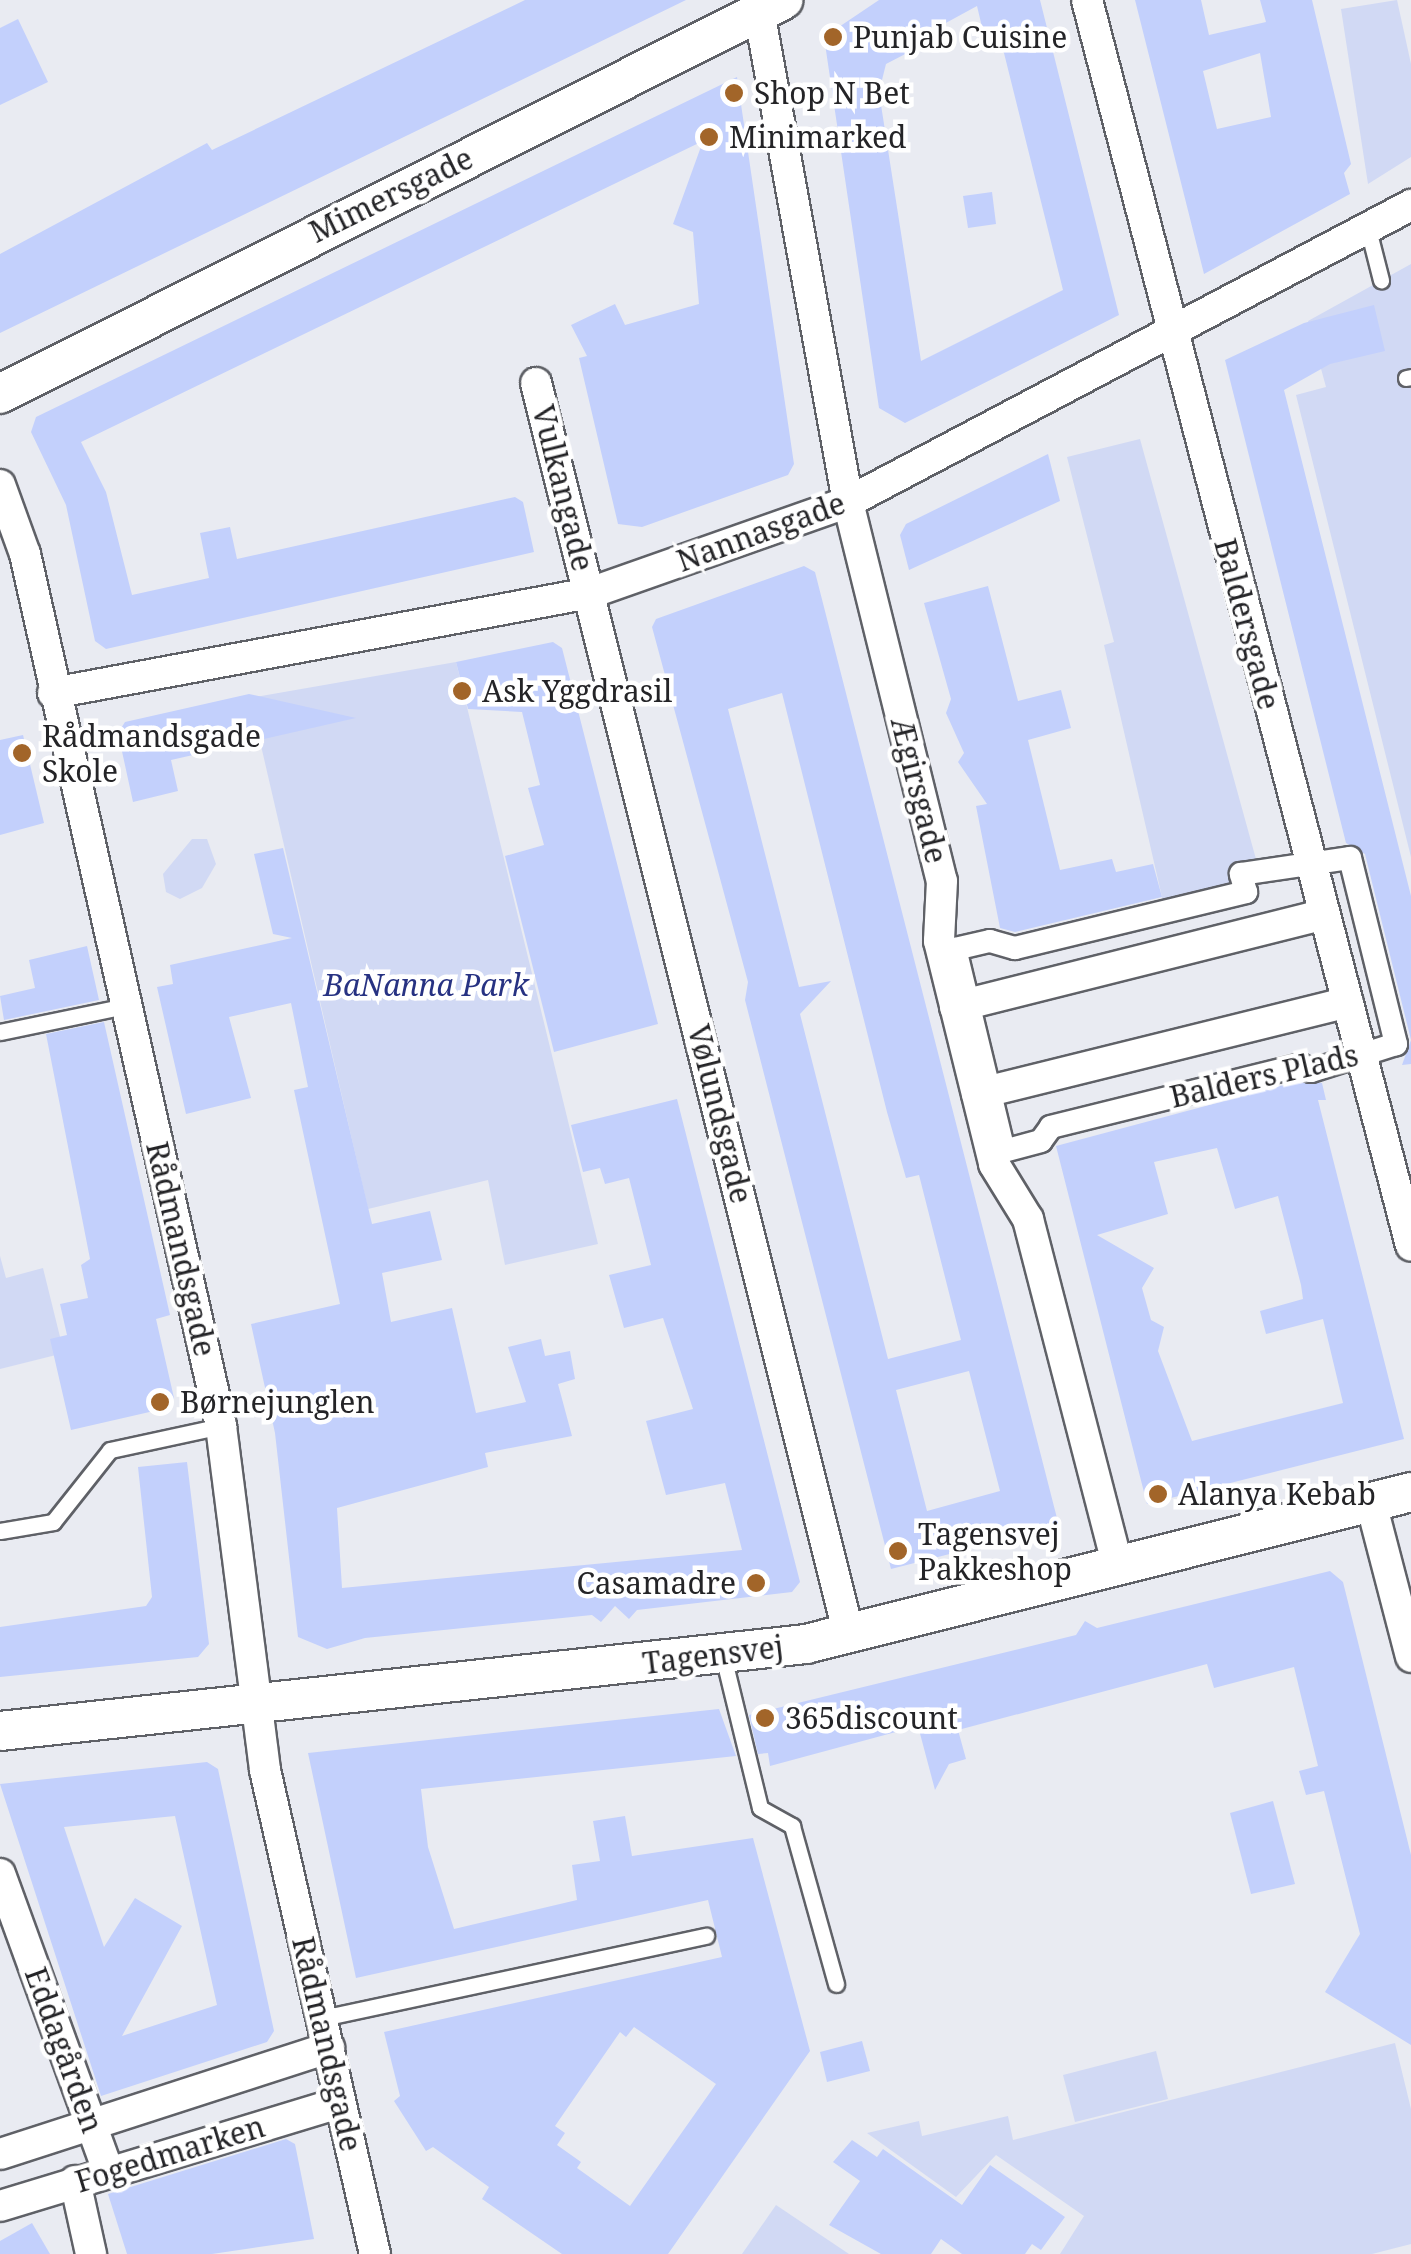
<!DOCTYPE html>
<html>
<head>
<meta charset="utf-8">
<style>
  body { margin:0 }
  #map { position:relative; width:1411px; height:2254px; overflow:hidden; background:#e9ebf2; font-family:"Noto Serif",serif }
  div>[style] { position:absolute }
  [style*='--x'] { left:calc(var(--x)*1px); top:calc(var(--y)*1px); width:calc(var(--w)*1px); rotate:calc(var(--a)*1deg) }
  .green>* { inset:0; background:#d1d9f4 }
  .building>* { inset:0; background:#c3d0fc }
  .roads { filter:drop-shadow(2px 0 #5f6167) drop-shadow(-2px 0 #5f6167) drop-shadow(0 2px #5f6167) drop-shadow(0 -2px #5f6167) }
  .service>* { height:15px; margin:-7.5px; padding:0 7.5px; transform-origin:7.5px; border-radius:7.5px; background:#fff }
  .pedestrian>* { height:22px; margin:-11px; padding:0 11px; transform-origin:11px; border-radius:11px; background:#fff }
  .minor>* { height:30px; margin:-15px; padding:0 15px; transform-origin:15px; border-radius:15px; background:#fff }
  .tertiary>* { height:38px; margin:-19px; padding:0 19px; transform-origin:19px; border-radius:19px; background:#fff }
  .dots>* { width:28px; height:28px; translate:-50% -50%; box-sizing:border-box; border:5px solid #fff; border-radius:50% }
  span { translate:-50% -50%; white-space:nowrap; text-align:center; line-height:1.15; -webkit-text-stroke:9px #fff; paint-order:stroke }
  .poi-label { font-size:30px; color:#242427 }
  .left { translate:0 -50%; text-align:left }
  .right { translate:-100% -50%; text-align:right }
  .street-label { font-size:30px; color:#242427 }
  .park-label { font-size:30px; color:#273282; font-style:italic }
</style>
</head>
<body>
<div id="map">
  <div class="green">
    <div style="clip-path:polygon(1397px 0,1411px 64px,1411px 157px,1368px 184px,1341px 9px)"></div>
    <div style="clip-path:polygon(1411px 264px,1411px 857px,1296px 395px,1326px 387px,1308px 321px)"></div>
    <div style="clip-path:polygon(1140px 439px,1259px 870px,1246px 892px,1165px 910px,1104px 645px,1114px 642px,1067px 457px)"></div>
    <div style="clip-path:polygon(456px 662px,598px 1244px,505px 1265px,488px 1180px,368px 1209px,250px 698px)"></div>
    <div style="clip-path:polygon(192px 839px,207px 839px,216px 864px,202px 888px,180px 899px,166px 892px,163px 874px)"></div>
    <div style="clip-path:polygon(0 1256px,6px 1278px,43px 1268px,64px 1353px,0 1369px)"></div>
    <div style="clip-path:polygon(1395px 2043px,1411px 2109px,1411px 2244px,1372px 2254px,1060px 2254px,1084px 2216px,996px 2155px,956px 2197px,867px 2133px,919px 2121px,922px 2136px,1008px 2116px,1013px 2140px)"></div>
    <div style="clip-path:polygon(1156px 2051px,1168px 2099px,1075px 2122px,1063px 2075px)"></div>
    <div style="clip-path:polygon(776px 2205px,849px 2254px,742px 2254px)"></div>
  </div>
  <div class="building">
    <div style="clip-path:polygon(525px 0,686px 0,0 333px,0 254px,207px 143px,212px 150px)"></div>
    <div style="clip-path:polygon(evenodd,879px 0,1040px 0,1119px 315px,905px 423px,879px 408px,824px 37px,879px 0,977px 6px,987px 48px,1002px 45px,1063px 290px,921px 361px,879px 92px,886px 64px,913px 50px,909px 43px,977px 6px)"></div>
    <div style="clip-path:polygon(evenodd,1135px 0,1201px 0,1209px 35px,1266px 22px,1260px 0,1312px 0,1351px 164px,1344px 173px,1350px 194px,1204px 274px,1135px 0,1260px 53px,1271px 117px,1217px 129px,1203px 71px,1260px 53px)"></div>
    <div style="clip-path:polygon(18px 19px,48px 82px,0 105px,0 28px)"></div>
    <div style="clip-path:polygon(737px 77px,794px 464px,788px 475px,642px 527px,618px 524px,579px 358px,587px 356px,571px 325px,615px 304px,625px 325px,699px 304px,693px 232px,673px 224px,703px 141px,81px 442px,106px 492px,132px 595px,209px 578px,200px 533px,230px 527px,237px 559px,515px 497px,523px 502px,534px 552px,106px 649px,95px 641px,66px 505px,31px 432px,36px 417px)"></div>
    <div style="clip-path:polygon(992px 192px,996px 224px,968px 228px,963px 196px)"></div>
    <div style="clip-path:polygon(1374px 305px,1385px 351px,1330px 364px,1284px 390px,1411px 896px,1411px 1064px,1402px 1065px,1411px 1040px,1365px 854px,1346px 843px,1225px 360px,1304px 323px)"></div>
    <div style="clip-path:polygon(1048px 454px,1060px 501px,909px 570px,900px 535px,906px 524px)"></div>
    <div style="clip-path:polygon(evenodd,804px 566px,815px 572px,1059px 1526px,891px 1569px,745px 1000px,748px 982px,652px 627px,656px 619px,804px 566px,782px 693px,887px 1112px,906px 1178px,919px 1175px,961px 1340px,888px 1359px,800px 1014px,831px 981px,799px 987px,728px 709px,782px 693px,804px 566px,969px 1371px,1000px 1491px,927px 1511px,896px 1390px,969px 1371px)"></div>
    <div style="clip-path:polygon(988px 586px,1018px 701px,1061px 690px,1071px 728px,1028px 740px,1060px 870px,1112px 859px,1116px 872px,1153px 864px,1162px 897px,1015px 932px,1000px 928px,976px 806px,987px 804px,958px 762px,964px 753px,946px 713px,951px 699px,924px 603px)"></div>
    <div style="clip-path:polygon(553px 642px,562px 648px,658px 1024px,554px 1052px,505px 856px,544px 845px,528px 788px,540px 785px,522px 712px,468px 709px,456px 662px)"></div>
    <div style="clip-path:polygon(249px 694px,356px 718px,171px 760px,178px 791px,133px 802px,118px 733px,125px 722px)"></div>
    <div style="clip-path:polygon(23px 735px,44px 823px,0 835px,0 740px)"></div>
    <div style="clip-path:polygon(283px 848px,372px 1224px,430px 1211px,442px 1260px,382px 1273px,391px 1322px,452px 1308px,476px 1413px,526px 1402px,508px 1347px,541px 1339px,545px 1356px,570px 1351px,575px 1379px,558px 1384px,572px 1436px,485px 1453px,488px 1467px,337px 1508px,342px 1588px,742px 1550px,725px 1483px,666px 1495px,646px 1421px,693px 1409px,663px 1318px,624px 1328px,609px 1275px,651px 1265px,629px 1178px,605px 1184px,600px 1168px,583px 1172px,571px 1125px,677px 1099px,800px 1582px,792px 1592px,637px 1610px,629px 1619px,615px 1606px,601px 1622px,592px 1615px,365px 1638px,327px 1649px,298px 1637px,275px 1433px,251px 1324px,340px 1304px,294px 1090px,308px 1087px,291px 1003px,229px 1017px,251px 1098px,186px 1114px,157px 987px,173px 984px,170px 965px,292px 938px,273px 934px,254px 854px)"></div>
    <div style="clip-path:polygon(87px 946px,99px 1000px,4px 1020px,0 996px,35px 988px,29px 960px)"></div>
    <div style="clip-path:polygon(104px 1022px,170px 1315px,156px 1319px,174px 1398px,167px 1408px,71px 1430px,50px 1339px,67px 1335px,60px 1304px,88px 1298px,81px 1265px,90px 1259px,46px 1034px)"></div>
    <div style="clip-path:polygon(evenodd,1299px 1081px,1322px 1083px,1326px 1100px,1318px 1100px,1404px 1439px,1147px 1504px,1056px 1146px,1299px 1081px,1217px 1148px,1235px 1209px,1278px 1196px,1301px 1285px,1303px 1299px,1260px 1311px,1266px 1334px,1323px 1319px,1343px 1403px,1192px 1441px,1158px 1351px,1164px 1327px,1151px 1320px,1142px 1288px,1154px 1268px,1097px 1235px,1168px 1214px,1154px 1162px,1217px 1148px)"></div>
    <div style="clip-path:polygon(187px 1462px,209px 1644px,198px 1657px,0 1677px,0 1627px,146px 1606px,152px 1597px,138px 1467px)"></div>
    <div style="clip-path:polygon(1330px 1571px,1343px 1582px,1411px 1855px,1411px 2045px,1325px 1992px,1360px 1934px,1324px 1791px,1306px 1795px,1299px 1771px,1318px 1766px,1294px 1667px,1214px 1688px,1207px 1664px,958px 1730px,966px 1759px,949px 1764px,935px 1790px,918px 1726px,770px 1766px,768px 1753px,758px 1754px,749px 1715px,1076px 1635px,1085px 1621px,1097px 1628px)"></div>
    <div style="clip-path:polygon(evenodd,719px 1709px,736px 1756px,421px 1789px,428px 1847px,454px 1929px,577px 1900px,572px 1865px,600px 1861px,593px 1821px,625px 1816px,632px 1856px,753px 1838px,810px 2051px,668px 2254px,562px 2254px,482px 2199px,489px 2187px,433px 2147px,426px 2151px,394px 2101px,400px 2096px,384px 2032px,722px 1957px,708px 1900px,356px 1978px,308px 1753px,719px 1709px,634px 2027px,716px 2084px,630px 2206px,577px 2168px,581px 2162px,557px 2145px,565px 2133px,555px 2126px,620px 2032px,626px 2037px,634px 2027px)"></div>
    <div style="clip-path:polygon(evenodd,207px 1762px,218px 1769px,274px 2031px,267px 2042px,101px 2096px,0 1784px,207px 1762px,175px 1816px,217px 2005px,122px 2036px,182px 1926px,135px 1898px,104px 1947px,64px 1827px,175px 1816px)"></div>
    <div style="clip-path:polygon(1273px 1801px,1295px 1884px,1251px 1894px,1230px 1813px)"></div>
    <div style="clip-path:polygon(862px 2041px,870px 2071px,827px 2082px,820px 2052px)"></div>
    <div style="clip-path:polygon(286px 2139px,295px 2144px,314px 2239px,212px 2254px,127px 2254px,108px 2194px)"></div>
    <div style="clip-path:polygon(852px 2140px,877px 2157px,883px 2149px,962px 2205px,990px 2165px,1065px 2217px,1041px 2250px,1032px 2244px,1025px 2254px,962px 2254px,941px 2239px,931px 2254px,881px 2254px,829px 2225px,860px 2181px,833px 2162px)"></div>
    <div style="clip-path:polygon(32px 2223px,50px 2254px,0 2254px,0 2241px)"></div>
  </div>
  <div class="roads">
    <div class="service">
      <div style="--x:1368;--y:229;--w:53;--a:75.7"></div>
      <div style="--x:1406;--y:378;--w:5;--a:-11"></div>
      <div style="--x:0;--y:1032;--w:128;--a:-11.7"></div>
      <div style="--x:0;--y:1531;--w:54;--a:-9.6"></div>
      <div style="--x:53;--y:1522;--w:92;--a:-51.6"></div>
      <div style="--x:110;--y:1450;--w:114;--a:-12.2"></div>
      <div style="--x:723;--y:1656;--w:156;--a:76.3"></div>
      <div style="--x:760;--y:1808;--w:37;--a:29"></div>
      <div style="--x:792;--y:1826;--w:164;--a:74.4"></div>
      <div style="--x:322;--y:2018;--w:393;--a:-12.1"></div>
    </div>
    <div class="pedestrian">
      <div style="--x:1350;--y:858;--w:192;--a:76.1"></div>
      <div style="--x:1396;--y:1044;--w:89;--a:162.4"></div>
      <div style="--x:1311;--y:1071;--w:12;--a:-149"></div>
      <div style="--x:1301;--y:1065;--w:258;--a:166.1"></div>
      <div style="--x:1051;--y:1127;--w:17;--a:126"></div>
      <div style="--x:1041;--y:1141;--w:38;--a:165"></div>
      <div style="--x:1004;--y:1151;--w:208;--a:-103.6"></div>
      <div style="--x:955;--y:949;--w:36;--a:-13"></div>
      <div style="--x:990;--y:941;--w:26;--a:16"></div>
      <div style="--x:1015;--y:948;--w:238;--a:-13.6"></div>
      <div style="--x:1246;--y:892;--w:19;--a:-106"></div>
      <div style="--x:1241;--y:874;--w:110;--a:-8.4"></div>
    </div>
    <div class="minor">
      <div style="--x:757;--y:0;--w:510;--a:79.73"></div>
      <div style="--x:848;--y:502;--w:390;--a:76.1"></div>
      <div style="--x:942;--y:881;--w:60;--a:92.9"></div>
      <div style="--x:939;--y:941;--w:230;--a:76.1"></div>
      <div style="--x:994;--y:1164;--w:65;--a:58.3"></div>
      <div style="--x:1028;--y:1219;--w:359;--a:75.5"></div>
      <div style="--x:1087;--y:0;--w:1287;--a:75.42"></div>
      <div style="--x:536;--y:383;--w:1291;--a:75.96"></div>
      <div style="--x:0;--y:485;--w:73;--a:70.1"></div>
      <div style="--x:25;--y:554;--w:894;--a:77.33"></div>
      <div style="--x:221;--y:1426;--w:347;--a:82.7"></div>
      <div style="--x:265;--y:1770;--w:496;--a:77.2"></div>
      <div style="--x:53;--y:693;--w:546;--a:-10.55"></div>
      <div style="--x:590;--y:593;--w:274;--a:-19.4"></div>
      <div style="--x:848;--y:502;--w:637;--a:-27.81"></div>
      <div style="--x:955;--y:1007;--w:381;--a:-14.1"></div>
      <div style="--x:977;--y:1094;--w:382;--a:-13.9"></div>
      <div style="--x:1371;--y:1503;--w:159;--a:75.4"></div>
      <div style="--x:0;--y:1874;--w:315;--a:70"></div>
      <div style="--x:0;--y:2154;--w:346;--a:-17.9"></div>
      <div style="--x:75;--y:2181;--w:75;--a:77.6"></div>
      <div style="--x:0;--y:2206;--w:355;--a:-16.9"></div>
    </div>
    <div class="tertiary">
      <div style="--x:0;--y:394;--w:877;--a:-26.71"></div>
      <div style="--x:0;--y:1731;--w:811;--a:-6.16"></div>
      <div style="--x:806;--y:1644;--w:624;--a:-14.1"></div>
    </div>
  </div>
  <div class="dots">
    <div style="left:833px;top:37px;background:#a26529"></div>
    <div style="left:734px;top:93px;background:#a26529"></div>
    <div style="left:709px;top:137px;background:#a26529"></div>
    <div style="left:462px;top:691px;background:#a26529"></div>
    <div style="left:22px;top:753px;background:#a26529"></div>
    <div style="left:160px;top:1402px;background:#a26529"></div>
    <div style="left:1158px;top:1494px;background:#a26529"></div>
    <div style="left:898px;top:1551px;background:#a26529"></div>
    <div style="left:756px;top:1583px;background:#a26529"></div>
    <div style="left:765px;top:1718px;background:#a26529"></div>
  </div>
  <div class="poi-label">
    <span class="left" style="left:853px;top:37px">Punjab Cuisine</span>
    <span class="left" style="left:754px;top:93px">Shop N Bet</span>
    <span class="left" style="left:729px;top:137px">Minimarked</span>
    <span class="left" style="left:482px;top:691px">Ask Yggdrasil</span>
    <span class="left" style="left:42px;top:753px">Rådmandsgade<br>Skole</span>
    <span class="left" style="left:180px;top:1402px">Børnejunglen</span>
    <span class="left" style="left:1178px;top:1494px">Alanya Kebab</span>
    <span class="left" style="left:918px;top:1551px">Tagensvej<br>Pakkeshop</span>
    <span class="right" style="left:736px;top:1583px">Casamadre</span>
    <span class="left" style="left:785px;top:1718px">365discount</span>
  </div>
  <div class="street-label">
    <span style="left:391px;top:195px;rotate:-26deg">Mimersgade</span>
    <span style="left:563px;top:488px;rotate:76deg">Vulkangade</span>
    <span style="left:761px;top:532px;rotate:-20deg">Nannasgade</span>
    <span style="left:1247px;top:624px;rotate:75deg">Baldersgade</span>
    <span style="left:919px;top:790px;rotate:76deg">Ægirsgade</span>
    <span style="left:1264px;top:1076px;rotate:-13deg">Balders Plads</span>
    <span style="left:720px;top:1114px;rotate:76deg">Vølundsgade</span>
    <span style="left:181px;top:1249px;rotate:77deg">Rådmandsgade</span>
    <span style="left:713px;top:1655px;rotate:-7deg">Tagensvej</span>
    <span style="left:327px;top:2044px;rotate:77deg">Rådmandsgade</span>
    <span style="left:64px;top:2050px;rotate:70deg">Eddagården</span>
    <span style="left:170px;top:2154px;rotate:-17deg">Fogedmarken</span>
  </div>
  <div class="park-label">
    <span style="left:426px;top:985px">BaNanna Park</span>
  </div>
</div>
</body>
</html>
